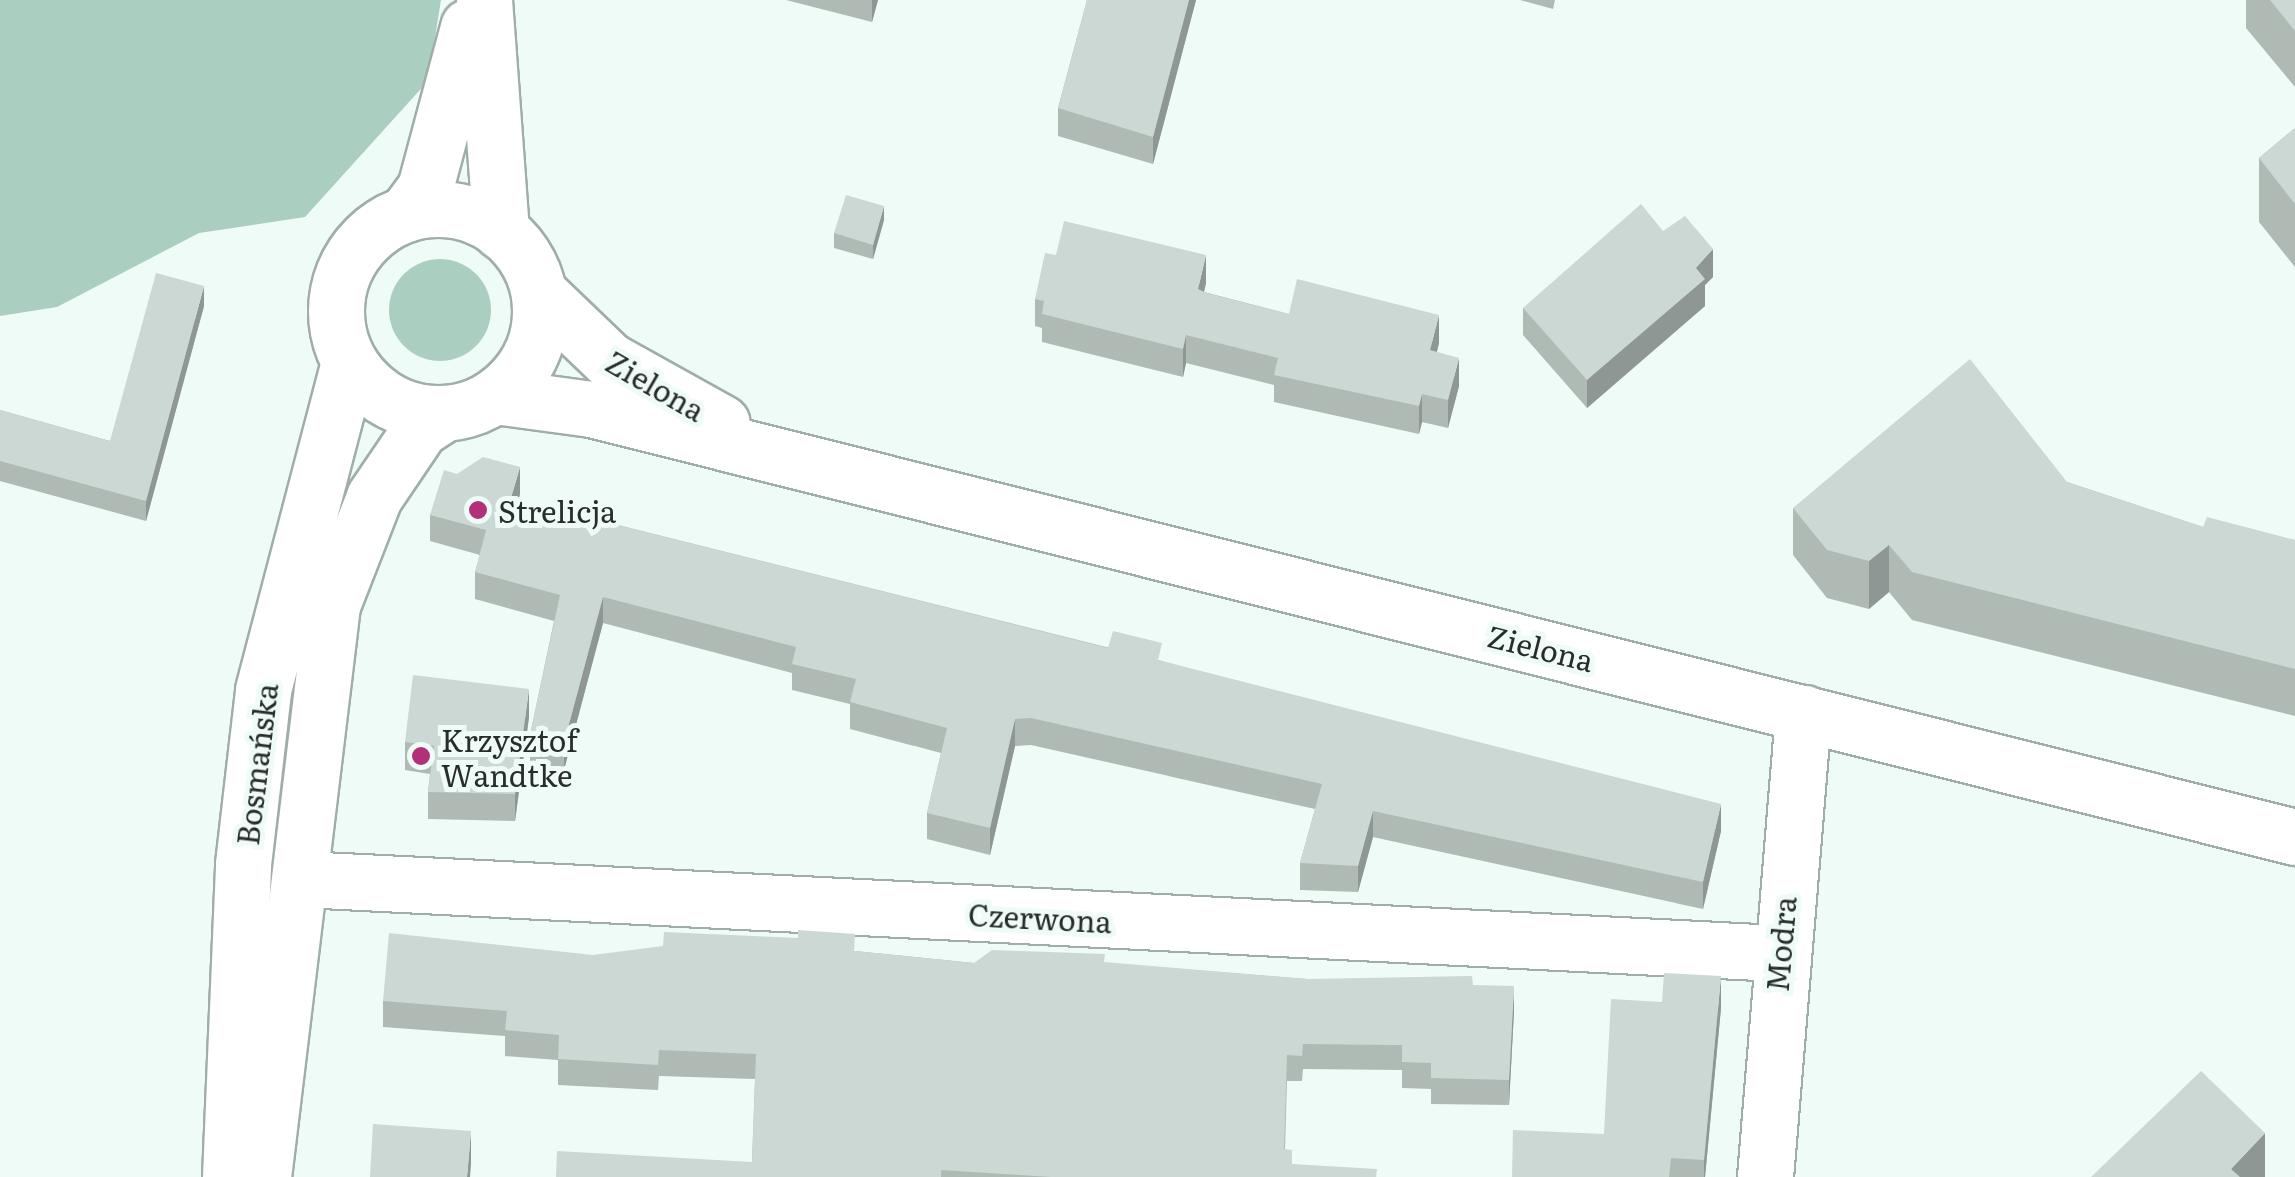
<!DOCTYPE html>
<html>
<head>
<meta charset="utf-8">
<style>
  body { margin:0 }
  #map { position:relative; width:2295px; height:1177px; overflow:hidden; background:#eefbf6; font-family:Literata,serif }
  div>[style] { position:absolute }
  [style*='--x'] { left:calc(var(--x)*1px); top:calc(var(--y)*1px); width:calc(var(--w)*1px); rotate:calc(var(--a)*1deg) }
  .green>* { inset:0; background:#aacfc1 }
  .round { border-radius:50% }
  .roads { filter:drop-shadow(2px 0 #a0ada8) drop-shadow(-2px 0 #a0ada8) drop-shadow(0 2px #a0ada8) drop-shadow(0 -2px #a0ada8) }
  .minor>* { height:55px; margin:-27.5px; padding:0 27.5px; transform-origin:27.5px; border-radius:27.5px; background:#fff }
  .tertiary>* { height:55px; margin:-27.5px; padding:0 27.5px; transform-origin:27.5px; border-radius:27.5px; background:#fff }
  .tertiary>.ring { margin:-27.5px; padding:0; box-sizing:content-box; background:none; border:55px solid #fff; border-radius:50% }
  .wall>* { inset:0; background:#afbab5 }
  .shaded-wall>* { inset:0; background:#8e9794 }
  .building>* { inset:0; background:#cbd8d3 }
  .dots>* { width:28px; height:28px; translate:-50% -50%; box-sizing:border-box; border:5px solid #eefbf6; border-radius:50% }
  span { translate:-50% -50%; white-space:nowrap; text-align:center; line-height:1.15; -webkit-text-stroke:10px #eefbf6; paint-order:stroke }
  .street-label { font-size:30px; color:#282d2b }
  .poi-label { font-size:30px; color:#282d2b }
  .left { translate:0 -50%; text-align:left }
</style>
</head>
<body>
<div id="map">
  <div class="green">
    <div style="clip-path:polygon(0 0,441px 0,428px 81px,305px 217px,199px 233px,57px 307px,0 316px)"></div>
    <div class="round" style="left:389px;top:259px;width:102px;height:102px"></div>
  </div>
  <div class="roads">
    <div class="minor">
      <div style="--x:302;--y:879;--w:1478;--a:2.87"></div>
      <div style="--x:1765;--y:1177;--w:466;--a:-85.3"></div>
    </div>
    <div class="tertiary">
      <div style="--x:484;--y:0;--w:232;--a:85.8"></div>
      <div class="ring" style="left:336px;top:209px;width:149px;height:149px"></div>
      <div style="--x:406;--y:214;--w:32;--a:-54"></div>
      <div style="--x:425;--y:188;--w:167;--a:-75"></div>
      <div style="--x:539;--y:293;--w:97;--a:43.7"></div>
      <div style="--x:609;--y:360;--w:129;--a:29.1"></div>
      <div style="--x:495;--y:396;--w:97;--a:7.7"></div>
      <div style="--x:591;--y:409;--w:1757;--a:14.1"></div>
      <div style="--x:230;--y:1177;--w:313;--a:-87.6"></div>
      <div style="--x:243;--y:864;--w:175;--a:-83.4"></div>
      <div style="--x:263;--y:690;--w:339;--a:-75.3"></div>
      <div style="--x:263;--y:1177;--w:576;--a:-83.12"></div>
      <div style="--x:332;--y:605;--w:116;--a:-68.7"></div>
      <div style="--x:374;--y:497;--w:82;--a:-55.9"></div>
      <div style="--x:420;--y:429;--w:27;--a:-33"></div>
    </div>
  </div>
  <div class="wall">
    <div style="clip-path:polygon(786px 0,878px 0,872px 22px)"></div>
    <div style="clip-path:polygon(1087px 0,1196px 0,1153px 164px,1058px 136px,1058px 108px)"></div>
    <div style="clip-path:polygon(1520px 0,1555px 0,1553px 9px)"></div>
    <div style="clip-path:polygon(2246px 0,2295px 0,2295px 87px,2246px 28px)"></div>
    <div style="clip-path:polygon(2295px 128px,2295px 267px,2259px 222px,2259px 158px)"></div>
    <div style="clip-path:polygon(884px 220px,873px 259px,834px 248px,834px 233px)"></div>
    <div style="clip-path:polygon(1663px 231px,1713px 277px,1705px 285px,1705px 306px,1587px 408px,1523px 335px,1523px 308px)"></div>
    <div style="clip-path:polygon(1206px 283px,1204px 292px,1289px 314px,1439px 343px,1437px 352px,1459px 386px,1448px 428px,1422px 422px,1419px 434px,1274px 402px,1274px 385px,1186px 363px,1183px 377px,1042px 342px,1042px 328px,1035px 326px,1035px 299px)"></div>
    <div style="clip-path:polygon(204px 306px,146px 521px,0 481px,0 410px,110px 441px)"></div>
    <div style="clip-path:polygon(457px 474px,520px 494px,518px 500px,1162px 661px,1721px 831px,1703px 909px,1373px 837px,1358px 892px,1300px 890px,1300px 863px,1315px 809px,1031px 745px,1015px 746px,990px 855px,927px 839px,927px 813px,941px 753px,850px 729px,850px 704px,792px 690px,792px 673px,603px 623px,564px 770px,530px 762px,530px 735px,554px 621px,475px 599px,475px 572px,480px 555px,430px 541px,430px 515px)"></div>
    <div style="clip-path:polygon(2067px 482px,2203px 527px,2295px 540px,2295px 716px,1912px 620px,1889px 592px,1869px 609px,1827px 598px,1793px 555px,1793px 508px)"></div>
    <div style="clip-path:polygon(529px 717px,515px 821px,428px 819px,428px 792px,430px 774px,405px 770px,405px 742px)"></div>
    <div style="clip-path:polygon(855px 951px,974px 963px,1105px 963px,1307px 979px,1473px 985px,1514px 1011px,1509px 1105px,1431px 1104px,1431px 1089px,1402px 1088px,1402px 1070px,1303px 1069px,1302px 1081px,1287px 1081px,1285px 1149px,1292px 1164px,1377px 1177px,556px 1177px,752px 1162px,755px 1079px,659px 1076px,658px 1090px,558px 1085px,558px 1060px,505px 1056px,505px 1036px,383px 1027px,383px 1001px,593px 955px)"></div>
    <div style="clip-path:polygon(1721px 1008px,1705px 1177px,1512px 1177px,1604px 1134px)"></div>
  </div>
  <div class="shaded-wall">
    <div style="clip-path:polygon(872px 0,878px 0,872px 22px)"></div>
    <div style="clip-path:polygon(1189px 0,1196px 0,1153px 164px,1153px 137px)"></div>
    <div style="clip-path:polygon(884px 206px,884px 220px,873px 259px,873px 245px)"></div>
    <div style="clip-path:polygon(1713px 249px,1713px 277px,1705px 285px,1705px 306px,1587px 408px,1587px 380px)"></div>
    <div style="clip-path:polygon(1206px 255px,1206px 283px,1198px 317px,1198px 289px)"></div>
    <div style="clip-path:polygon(204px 286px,204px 306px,146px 521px,146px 501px)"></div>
    <div style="clip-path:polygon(1439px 315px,1439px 343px,1430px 378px,1430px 350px)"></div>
    <div style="clip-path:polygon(1186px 335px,1186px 363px,1183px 377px,1183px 349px)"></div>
    <div style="clip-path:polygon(1459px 358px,1459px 386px,1448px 428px,1448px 400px)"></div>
    <div style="clip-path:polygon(1422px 394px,1422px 422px,1419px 434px,1419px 406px)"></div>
    <div style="clip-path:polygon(520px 467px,520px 494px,511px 525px,511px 498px)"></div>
    <div style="clip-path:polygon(1889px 545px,1889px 592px,1869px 609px,1869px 561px)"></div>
    <div style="clip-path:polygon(603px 597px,603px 623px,564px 770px,564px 743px)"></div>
    <div style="clip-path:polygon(529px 689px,529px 717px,515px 821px,515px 794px)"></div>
    <div style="clip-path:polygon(1015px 719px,1015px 746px,990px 855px,990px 828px)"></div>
    <div style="clip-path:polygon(1721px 804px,1721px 831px,1703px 909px,1703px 882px)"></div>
    <div style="clip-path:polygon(1373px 811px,1373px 837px,1358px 892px,1358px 866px)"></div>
    <div style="clip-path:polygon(1721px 976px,1721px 1008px,1705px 1177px,1704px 1177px,1704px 1160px)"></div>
    <div style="clip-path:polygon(1514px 986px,1514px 1011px,1509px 1105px,1509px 1080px)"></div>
    <div style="clip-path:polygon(471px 1131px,471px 1164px,470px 1177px,467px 1177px)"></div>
    <div style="clip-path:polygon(2265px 1133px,2265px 1177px,2231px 1177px,2231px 1169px)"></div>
  </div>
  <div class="building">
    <div style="clip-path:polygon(1087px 0,1189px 0,1153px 137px,1058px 108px)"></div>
    <div style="clip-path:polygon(2270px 0,2295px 0,2295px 31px)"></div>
    <div style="clip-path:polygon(2295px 128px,2295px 204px,2259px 158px)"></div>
    <div style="clip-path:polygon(846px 195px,884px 206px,873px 245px,834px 233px)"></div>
    <div style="clip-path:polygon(1641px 204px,1663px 231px,1685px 216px,1713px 249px,1696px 268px,1705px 279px,1587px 380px,1523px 308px)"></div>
    <div style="clip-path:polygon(1064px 221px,1206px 255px,1198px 289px,1206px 293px,1289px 314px,1297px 279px,1439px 315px,1430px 350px,1459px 358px,1448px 400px,1422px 394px,1419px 406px,1274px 375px,1278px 358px,1186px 335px,1183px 349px,1042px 314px,1044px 301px,1035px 299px,1045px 253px,1056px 255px)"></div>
    <div style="clip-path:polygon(156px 273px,204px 286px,146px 501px,0 461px,0 410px,110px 441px)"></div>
    <div style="clip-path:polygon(1970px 359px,2067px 482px,2203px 527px,2207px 517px,2295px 540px,2295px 669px,1912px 572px,1889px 545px,1869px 561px,1827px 550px,1793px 508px)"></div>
    <div style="clip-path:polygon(483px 457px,520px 467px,511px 498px,1108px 648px,1113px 631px,1162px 643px,1158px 660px,1721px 804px,1703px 882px,1373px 811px,1358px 866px,1300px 863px,1322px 784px,1031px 718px,1015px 719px,990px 828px,927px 813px,947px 728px,850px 702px,856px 679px,792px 664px,796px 647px,603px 597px,564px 743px,530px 735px,560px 595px,475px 572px,486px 530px,430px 515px,444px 470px,457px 474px)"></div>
    <div style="clip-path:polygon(413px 675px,529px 689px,515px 794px,428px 792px,434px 746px,405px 742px)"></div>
    <div style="clip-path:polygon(798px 930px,855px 934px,854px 951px,974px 963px,992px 950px,1105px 954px,1104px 962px,1307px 979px,1472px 976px,1473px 985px,1514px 986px,1509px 1080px,1431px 1078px,1431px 1063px,1402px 1062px,1402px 1045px,1303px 1044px,1302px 1056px,1287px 1055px,1284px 1149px,1292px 1150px,1292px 1164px,1377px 1169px,1376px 1177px,1051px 1177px,941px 1170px,941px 1177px,556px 1177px,557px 1151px,752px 1162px,756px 1054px,659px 1050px,658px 1065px,558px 1059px,559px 1035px,505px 1030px,507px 1011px,383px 1001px,389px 933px,593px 955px,663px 946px,664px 932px,798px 938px)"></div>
    <div style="clip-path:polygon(1664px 973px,1721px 976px,1704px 1160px,1671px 1158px,1669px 1177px,1512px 1177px,1513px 1130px,1604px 1134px,1611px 999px,1662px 1002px)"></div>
    <div style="clip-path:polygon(2201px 1071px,2265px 1133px,2231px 1169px,2240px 1177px,2091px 1177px)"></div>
    <div style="clip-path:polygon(373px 1124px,471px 1131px,467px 1177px,370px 1177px)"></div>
  </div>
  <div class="dots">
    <div style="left:478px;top:510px;background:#b2307a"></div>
    <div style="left:421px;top:756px;background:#b2307a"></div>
  </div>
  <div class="street-label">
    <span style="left:656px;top:385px;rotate:30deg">Zielona</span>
    <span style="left:1541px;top:647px;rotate:14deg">Zielona</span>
    <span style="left:256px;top:764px;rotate:-83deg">Bosmańska</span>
    <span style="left:1040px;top:917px;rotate:3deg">Czerwona</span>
    <span style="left:1780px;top:944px;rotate:-85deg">Modra</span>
  </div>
  <div class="poi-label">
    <span class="left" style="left:498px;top:510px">Strelicja</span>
    <span class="left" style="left:441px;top:756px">Krzysztof<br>Wandtke</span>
  </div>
</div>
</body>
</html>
